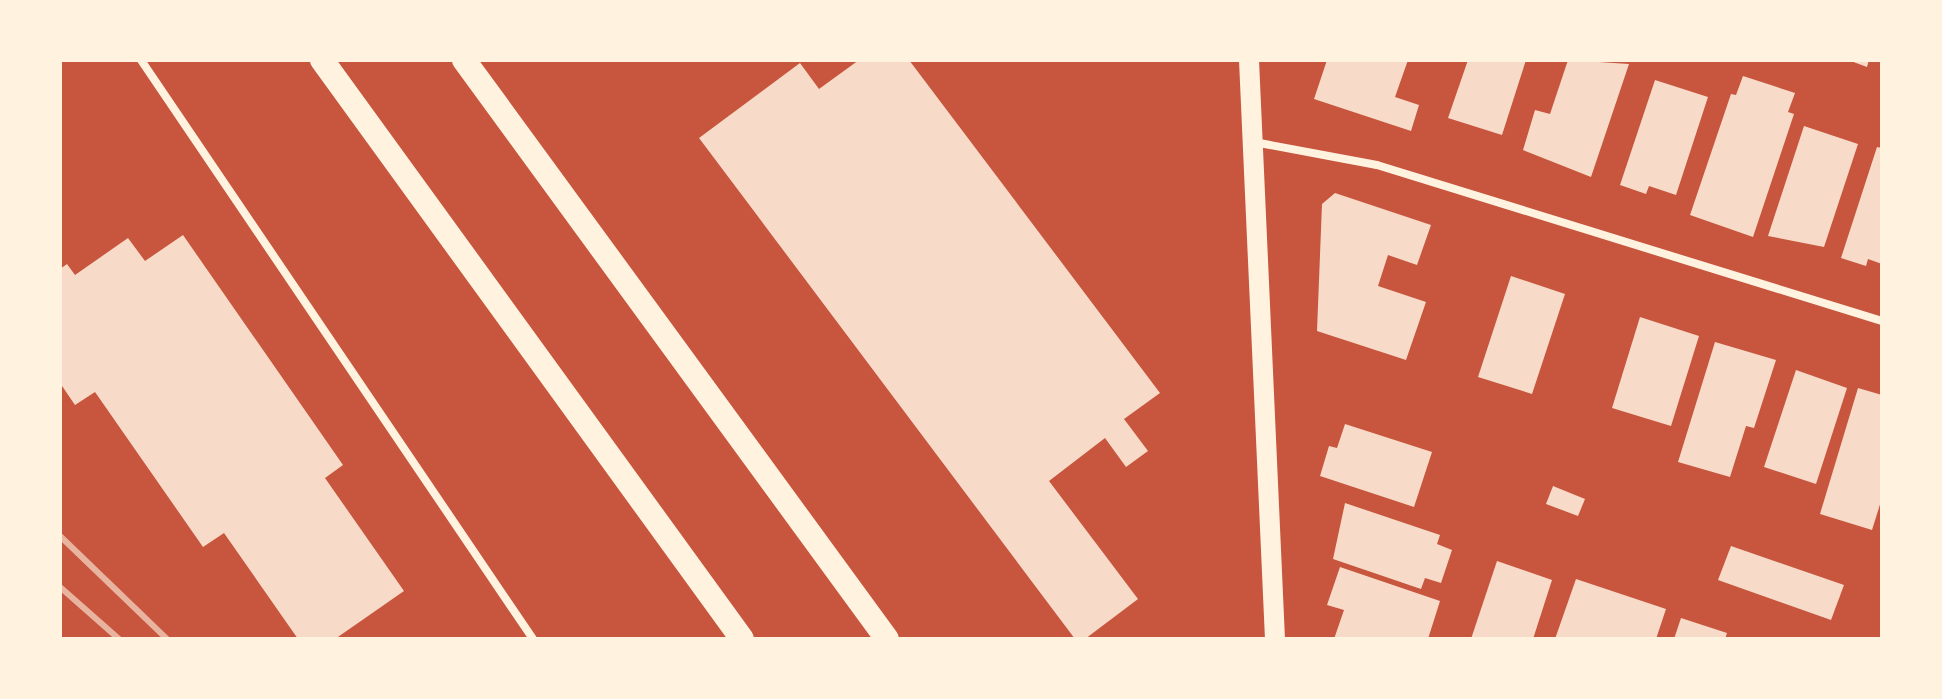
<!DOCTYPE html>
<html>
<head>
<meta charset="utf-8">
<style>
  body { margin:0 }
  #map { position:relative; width:1942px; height:699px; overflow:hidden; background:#c8553d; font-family:Georgia,serif }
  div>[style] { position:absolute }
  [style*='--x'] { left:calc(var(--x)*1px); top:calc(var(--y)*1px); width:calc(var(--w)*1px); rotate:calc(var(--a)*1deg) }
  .building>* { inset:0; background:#f7dbc8 }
  .minor>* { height:8px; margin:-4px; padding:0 4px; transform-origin:4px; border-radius:4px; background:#fff3e0 }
  .primary>* { height:20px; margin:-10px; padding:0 10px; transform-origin:10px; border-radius:10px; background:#fff3e0 }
  .motorway>* { height:24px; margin:-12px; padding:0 12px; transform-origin:12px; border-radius:12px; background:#fff3e0 }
  .rail>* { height:6px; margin:-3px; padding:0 3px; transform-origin:3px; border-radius:3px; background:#e9b49f }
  span { translate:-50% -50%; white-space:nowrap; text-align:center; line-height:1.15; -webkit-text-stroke:8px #fff3e0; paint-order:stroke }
  .frame { position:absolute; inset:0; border:62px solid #fff3e0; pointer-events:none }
</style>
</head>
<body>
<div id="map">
  <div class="building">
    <div style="clip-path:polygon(859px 60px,909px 60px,1160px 393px,1124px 419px,1148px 451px,1126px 467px,1105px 438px,1049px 481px,1138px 599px,1085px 639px,1075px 639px,699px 138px,800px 63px,819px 89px)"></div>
    <div style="clip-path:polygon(1327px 60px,1408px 60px,1395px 97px,1419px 105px,1411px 131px,1314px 99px)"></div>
    <div style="clip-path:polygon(1468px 60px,1526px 60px,1502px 135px,1448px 118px)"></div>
    <div style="clip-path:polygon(1568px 60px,1629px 64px,1591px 177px,1523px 150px,1535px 110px,1550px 114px)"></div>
    <div style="clip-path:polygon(1848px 60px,1869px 60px,1867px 67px)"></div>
    <div style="clip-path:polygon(1743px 76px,1795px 93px,1788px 112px,1794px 114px,1753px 237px,1690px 215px,1731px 94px,1736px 95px)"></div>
    <div style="clip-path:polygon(1655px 80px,1708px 97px,1676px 195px,1649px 186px,1646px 194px,1620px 185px)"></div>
    <div style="clip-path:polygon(1804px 126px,1858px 144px,1824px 247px,1768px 236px)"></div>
    <div style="clip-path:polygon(1877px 147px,1882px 148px,1882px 264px,1868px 259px,1866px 266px,1841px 258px)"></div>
    <div style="clip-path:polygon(1335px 193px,1431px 225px,1417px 265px,1388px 255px,1378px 286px,1426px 302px,1406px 360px,1317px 331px,1322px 204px)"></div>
    <div style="clip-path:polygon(183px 235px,343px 465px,325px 478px,404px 591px,335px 639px,298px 639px,224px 533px,203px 547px,95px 392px,75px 405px,60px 383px,60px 269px,67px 264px,75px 275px,128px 238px,145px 261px)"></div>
    <div style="clip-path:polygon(1511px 276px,1565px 294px,1532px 394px,1478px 377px)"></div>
    <div style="clip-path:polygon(1640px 317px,1699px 336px,1671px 426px,1612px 408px)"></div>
    <div style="clip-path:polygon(1715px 342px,1776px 360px,1754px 428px,1746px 426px,1730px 477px,1678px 462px)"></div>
    <div style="clip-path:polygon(1796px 370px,1847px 388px,1816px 484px,1764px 467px)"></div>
    <div style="clip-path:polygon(1858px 388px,1882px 395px,1882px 498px,1872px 530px,1820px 514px)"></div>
    <div style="clip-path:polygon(1345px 424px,1432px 452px,1414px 507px,1320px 476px,1329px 446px,1337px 448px)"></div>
    <div style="clip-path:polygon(1553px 486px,1585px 499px,1578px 516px,1546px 504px)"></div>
    <div style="clip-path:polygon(1345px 503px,1440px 535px,1437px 544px,1452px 550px,1441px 583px,1425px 578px,1421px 589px,1333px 559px)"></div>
    <div style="clip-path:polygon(1731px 546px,1844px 585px,1831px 620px,1718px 580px)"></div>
    <div style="clip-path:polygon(1497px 561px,1552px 580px,1533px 639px,1471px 639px)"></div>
    <div style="clip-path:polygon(1340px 567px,1440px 601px,1428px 639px,1334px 639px,1344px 610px,1327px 605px)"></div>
    <div style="clip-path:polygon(1576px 579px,1666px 609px,1656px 639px,1555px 639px)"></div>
    <div style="clip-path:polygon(1681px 618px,1727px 633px,1725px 639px,1674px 639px)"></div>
  </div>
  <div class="minor">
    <div style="--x:141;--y:60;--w:699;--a:55.9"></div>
    <div style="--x:1254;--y:142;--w:125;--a:10.6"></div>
    <div style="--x:1377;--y:165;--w:529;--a:17.17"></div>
  </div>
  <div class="primary">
    <div style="--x:1249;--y:60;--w:580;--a:87.43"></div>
  </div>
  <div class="motorway">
    <div style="--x:322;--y:60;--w:715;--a:54.04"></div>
    <div style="--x:464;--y:60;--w:717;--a:53.85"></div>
  </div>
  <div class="rail">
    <div style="--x:60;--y:536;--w:149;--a:43.9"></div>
    <div style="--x:60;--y:587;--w:79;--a:41.4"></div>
  </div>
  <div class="frame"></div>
</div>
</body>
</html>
